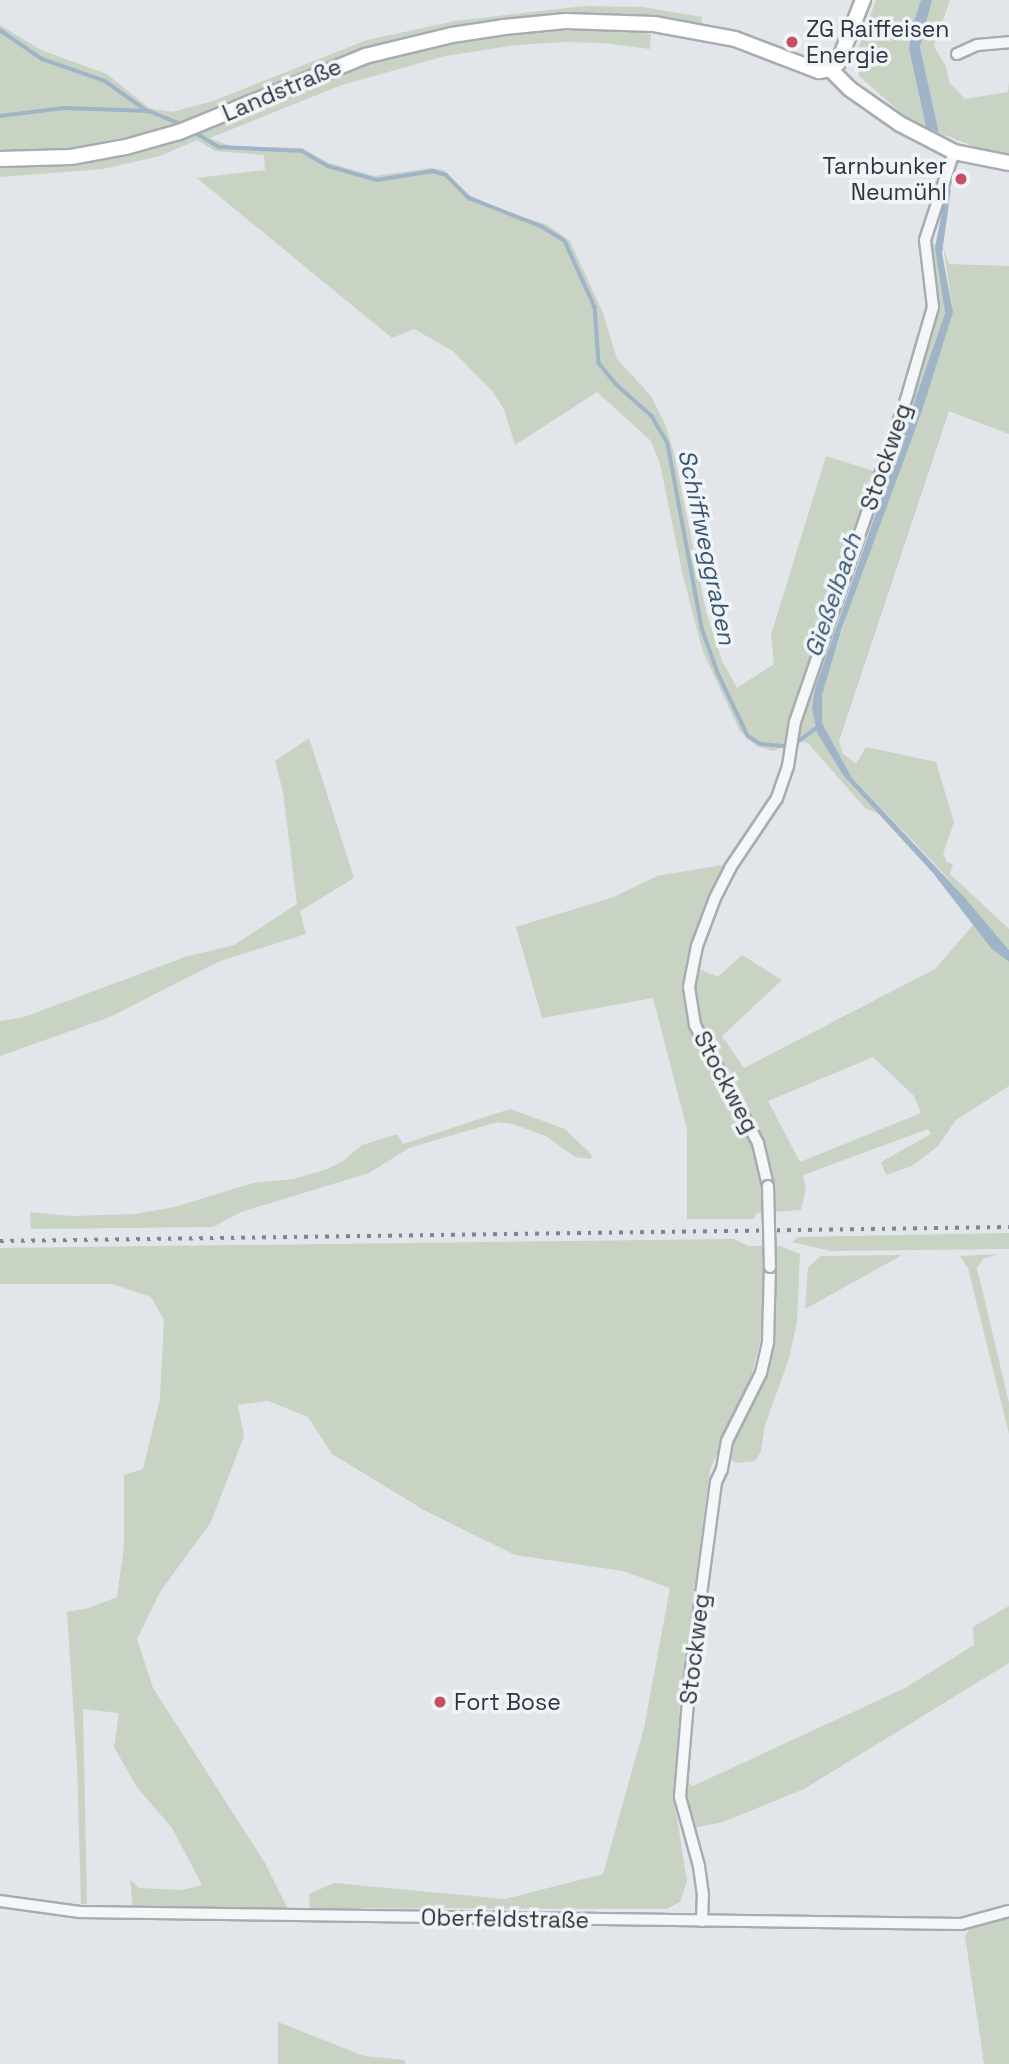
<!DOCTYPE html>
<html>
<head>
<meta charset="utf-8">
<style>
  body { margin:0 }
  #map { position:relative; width:1009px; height:2064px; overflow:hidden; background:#e2e5e9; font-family:"Space Grotesk",sans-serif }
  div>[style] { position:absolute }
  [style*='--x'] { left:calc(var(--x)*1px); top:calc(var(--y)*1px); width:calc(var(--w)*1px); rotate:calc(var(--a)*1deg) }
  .green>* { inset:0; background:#c8d3c3 }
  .water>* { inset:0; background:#9fb5c7 }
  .stream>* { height:3.5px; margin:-1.75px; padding:0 1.75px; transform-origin:1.75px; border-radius:1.75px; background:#9fb5c7 }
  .roads { filter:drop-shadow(2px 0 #a7acb3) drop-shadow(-2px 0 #a7acb3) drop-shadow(0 2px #a7acb3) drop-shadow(0 -2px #a7acb3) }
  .street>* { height:10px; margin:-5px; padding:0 5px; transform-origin:5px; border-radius:5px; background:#f4f6f8 }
  .secondary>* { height:14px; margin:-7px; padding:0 7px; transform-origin:7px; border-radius:7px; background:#fff }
  .rail>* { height:3.5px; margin-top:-1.75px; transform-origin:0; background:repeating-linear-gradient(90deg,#7c8692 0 3.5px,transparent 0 10.5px) }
  .bridges { filter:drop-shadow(2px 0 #a7acb3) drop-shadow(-2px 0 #a7acb3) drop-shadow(0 2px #a7acb3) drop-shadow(0 -2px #a7acb3) }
  .street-bridge>* { height:10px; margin:-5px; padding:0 5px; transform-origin:5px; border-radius:5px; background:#f4f6f8 }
  .dots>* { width:19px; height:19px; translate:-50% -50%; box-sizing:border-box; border:4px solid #f1f4f7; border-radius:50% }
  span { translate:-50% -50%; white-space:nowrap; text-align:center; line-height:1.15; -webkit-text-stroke:7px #f1f4f7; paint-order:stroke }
  .poi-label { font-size:23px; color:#2b3440 }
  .left { translate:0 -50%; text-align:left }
  .right { translate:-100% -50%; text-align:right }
  .street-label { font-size:23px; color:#2b3440 }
  .water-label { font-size:24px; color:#375572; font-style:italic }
</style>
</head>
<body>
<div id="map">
  <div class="green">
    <div style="clip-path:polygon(876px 0,921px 0,911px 29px,909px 49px,926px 127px,908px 119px,859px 76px,859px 47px)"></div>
    <div style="clip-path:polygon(932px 0,950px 0,934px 46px,946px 67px,949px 82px,965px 99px,1008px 92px,1009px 81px,1009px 154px,989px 152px,939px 133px,920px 46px)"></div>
    <div style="clip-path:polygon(584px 6px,643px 7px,702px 17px,701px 27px,609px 13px,508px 18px,458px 26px,359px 49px,157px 131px,69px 149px,0 150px,0 25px,41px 50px,107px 74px,149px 108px,172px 112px,213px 101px,367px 40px,455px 21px)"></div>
    <div style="clip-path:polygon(627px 28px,651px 34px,650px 49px,603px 43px,565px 42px,516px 45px,445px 56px,342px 85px,210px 138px,230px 146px,302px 148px,329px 163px,374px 176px,431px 168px,444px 170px,469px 195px,510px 214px,546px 224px,570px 241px,603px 313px,617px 359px,651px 396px,665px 424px,674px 453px,706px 612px,722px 661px,737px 688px,774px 664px,771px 635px,826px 456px,883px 474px,932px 337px,939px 306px,931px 244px,935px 244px,945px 313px,837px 623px,812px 709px,817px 733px,843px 775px,879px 814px,865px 808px,808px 743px,799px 741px,773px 751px,756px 746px,740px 731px,703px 652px,683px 576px,660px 464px,651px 441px,597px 392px,515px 445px,504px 409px,492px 391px,453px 351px,414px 329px,392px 338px,197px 178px,265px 170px,264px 155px,215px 151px,197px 140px,160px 156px,103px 169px,0 177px,0 165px,80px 162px,143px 149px,323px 77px,396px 53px,493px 34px)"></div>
    <div style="clip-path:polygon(943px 246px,949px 264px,1009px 266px,1009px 434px,949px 411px,839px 741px,843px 754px,856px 764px,866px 747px,936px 762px,954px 822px,943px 854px,947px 862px,953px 864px,950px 874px,1009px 929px,1009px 950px,936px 865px,852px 778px,822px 723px,821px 702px,824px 686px,856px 587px,922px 411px,952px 303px)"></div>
    <div style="clip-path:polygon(309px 738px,354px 878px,300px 911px,306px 934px,220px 961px,110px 1017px,0 1056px,0 1021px,24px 1017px,185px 957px,234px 945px,297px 904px,283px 792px,275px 761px)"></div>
    <div style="clip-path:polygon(evenodd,729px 864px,690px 965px,718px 977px,742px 955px,782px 980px,722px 1036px,744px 1068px,935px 969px,974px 924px,991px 947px,1009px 962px,1009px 1086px,956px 1120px,937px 1147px,912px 1166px,886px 1175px,881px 1162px,931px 1134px,928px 1129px,803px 1175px,806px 1188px,801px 1210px,757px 1213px,754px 1219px,687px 1219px,687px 1129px,653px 998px,542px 1018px,516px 927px,614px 897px,657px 876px,729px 864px,873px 1057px,914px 1096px,921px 1113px,800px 1162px,768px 1101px,873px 1057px)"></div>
    <div style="clip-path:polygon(510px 1109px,565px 1129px,592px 1155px,591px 1159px,575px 1157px,546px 1136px,513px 1124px,497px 1122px,409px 1148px,369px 1173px,241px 1212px,213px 1227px,31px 1229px,30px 1212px,71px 1216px,135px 1214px,175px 1207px,253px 1183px,293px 1179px,325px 1170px,343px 1161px,362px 1145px,397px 1134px,403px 1144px)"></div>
    <div style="clip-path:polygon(1009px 1233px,1009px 1249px,1002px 1249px,831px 1251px,792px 1242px,797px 1237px)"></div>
    <div style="clip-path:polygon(734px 1239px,748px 1246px,763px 1246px,764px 1327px,748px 1389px,710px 1469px,681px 1690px,674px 1799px,687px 1881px,680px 1902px,667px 1909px,310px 1908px,309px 1894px,334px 1883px,505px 1899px,603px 1874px,644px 1728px,670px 1588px,623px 1571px,515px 1555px,424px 1510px,332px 1454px,308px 1417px,268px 1401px,238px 1405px,244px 1436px,211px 1522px,160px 1592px,137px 1639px,153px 1688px,265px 1863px,288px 1909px,133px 1908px,130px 1879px,139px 1888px,182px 1890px,202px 1885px,172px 1828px,136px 1786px,114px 1747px,119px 1713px,83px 1709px,87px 1904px,81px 1904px,77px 1764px,67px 1612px,89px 1608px,117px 1597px,124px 1546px,124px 1475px,143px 1469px,160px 1399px,164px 1320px,151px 1297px,112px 1284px,0 1284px,0 1248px)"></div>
    <div style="clip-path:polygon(780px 1246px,800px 1254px,797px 1322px,789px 1359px,765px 1425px,761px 1451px,755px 1461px,736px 1463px,728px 1458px,729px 1453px,768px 1368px,771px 1351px,775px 1309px,771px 1247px)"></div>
    <div style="clip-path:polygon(998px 1254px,983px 1259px,977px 1268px,1009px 1403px,1009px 1434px,968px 1268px,960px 1256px)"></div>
    <div style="clip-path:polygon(902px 1255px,805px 1309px,808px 1267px,821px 1256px)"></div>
    <div style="clip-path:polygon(1009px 1606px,1009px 1663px,804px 1789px,723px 1822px,693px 1828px,685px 1799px,685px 1781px,693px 1786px,905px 1688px,974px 1645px,973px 1627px)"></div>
    <div style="clip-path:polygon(1009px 1914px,1009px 2064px,984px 2064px,965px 1936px,973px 1923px)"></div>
    <div style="clip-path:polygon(278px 2022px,364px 2056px,405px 2060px,405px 2064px,278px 2064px)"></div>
  </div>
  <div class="water">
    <div style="clip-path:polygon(921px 0,932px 0,920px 47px,939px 133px,926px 127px,909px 49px,911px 29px)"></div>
    <div style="clip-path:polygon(951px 189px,942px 253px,953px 312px,922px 411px,842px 628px,822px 695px,822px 723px,852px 778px,964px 897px,1009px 950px,1009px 962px,991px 948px,933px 873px,843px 775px,817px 733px,812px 709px,815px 689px,945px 313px,935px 248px,946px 190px)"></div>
  </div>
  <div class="stream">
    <div style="--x:0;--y:30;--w:51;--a:34.6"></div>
    <div style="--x:42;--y:59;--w:67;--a:19.2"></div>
    <div style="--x:105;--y:81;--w:52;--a:35.5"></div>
    <div style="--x:0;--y:116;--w:64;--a:-7.1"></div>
    <div style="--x:64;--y:108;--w:85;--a:2"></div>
    <div style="--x:149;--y:111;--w:37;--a:22"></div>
    <div style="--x:193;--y:131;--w:31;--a:32"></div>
    <div style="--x:219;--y:147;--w:83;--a:2.8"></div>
    <div style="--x:302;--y:151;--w:30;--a:30"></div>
    <div style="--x:328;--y:166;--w:51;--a:15.9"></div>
    <div style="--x:377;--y:180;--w:57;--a:-9.1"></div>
    <div style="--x:433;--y:171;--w:14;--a:17"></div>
    <div style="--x:446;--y:175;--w:33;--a:45"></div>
    <div style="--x:469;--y:198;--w:77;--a:21.3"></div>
    <div style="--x:541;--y:226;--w:28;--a:32"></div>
    <div style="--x:565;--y:241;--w:72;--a:65.6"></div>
    <div style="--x:595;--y:307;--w:56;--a:85.9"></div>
    <div style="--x:599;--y:363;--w:27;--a:51"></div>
    <div style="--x:616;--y:384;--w:48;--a:41.6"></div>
    <div style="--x:652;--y:416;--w:32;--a:60"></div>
    <div style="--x:668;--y:444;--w:187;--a:79.5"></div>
    <div style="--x:702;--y:628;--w:48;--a:70.4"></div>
    <div style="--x:718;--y:673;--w:70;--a:64.5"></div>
    <div style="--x:748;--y:736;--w:15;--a:32"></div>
    <div style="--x:761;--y:744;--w:22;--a:5"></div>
    <div style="--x:799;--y:741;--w:25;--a:-37"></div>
  </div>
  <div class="roads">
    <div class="street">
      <div style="--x:957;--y:54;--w:22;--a:-24"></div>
      <div style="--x:977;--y:45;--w:32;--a:-5"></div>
      <div style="--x:768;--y:1186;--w:44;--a:-103.1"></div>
      <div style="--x:758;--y:1143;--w:134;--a:-118.1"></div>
      <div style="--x:695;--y:1025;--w:38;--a:-99"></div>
      <div style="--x:689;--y:987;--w:42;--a:-79"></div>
      <div style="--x:697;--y:946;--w:51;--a:-69.4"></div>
      <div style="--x:715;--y:898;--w:34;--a:-63"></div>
      <div style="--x:730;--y:868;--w:84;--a:-56.1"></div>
      <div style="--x:777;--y:798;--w:34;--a:-71"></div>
      <div style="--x:788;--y:766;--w:45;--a:-81"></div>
      <div style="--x:795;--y:722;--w:348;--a:-71"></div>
      <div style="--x:908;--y:393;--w:90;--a:-73.8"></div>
      <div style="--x:933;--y:307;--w:67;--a:-96.8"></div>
      <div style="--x:925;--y:240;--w:93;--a:-71.8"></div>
      <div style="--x:0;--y:1901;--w:81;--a:7.8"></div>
      <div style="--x:80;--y:1912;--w:881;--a:0.78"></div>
      <div style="--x:961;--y:1924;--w:50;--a:-15.2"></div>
      <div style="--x:702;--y:1921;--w:26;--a:-88"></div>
      <div style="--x:703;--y:1895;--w:29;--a:-98"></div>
      <div style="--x:699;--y:1866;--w:72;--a:-105.4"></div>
      <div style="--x:680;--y:1797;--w:120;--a:-85.2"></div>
      <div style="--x:690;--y:1677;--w:197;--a:-82.4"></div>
      <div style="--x:716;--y:1482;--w:14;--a:-65"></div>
      <div style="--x:722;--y:1469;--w:28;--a:-80"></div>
      <div style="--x:727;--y:1441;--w:76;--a:-63.4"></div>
      <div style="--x:761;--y:1373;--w:32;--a:-77"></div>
      <div style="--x:768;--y:1342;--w:75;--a:-88.5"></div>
    </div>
    <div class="secondary">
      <div style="--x:830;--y:69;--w:28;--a:45"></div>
      <div style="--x:850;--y:89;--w:61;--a:35"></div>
      <div style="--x:900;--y:124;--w:61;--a:27.4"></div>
      <div style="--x:954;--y:152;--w:56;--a:11.3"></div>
      <div style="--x:0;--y:159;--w:71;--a:-1.6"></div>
      <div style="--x:71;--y:157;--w:56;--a:-10.3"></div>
      <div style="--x:126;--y:147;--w:55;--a:-15.8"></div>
      <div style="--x:179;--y:132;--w:201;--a:-22.2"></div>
      <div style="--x:365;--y:56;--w:89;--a:-13.6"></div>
      <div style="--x:452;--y:35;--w:53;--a:-8.7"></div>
      <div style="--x:504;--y:27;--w:62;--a:-5.5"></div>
      <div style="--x:566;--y:21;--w:88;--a:2"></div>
      <div style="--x:654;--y:24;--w:82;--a:10.5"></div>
      <div style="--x:735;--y:39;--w:90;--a:20.9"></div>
      <div style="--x:819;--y:71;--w:11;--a:-10"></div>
      <div style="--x:830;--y:69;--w:10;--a:-37"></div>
      <div style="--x:838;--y:63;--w:68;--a:-68.4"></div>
    </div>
  </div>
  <div class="rail">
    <div style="--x:0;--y:1241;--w:1009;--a:-0.79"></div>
  </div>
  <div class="bridges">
    <div class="street-bridge">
      <div style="--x:768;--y:1186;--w:81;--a:88.6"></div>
    </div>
  </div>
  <div class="dots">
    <div style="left:792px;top:42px;background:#c74e68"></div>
    <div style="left:961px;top:179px;background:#c74e68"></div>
    <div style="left:440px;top:1702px;background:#c74e68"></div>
  </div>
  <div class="poi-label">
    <span class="left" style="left:806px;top:42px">ZG Raiffeisen<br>Energie</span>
    <span class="right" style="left:947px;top:179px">Tarnbunker<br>Neumühl</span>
    <span class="left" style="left:454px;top:1702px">Fort Bose</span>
  </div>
  <div class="street-label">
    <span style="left:282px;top:90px;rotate:-23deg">Landstraße</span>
    <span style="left:886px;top:457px;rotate:-71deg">Stockweg</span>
    <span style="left:726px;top:1082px;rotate:62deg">Stockweg</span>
    <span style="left:695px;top:1649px;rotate:-83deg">Stockweg</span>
    <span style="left:505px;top:1919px;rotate:1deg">Oberfeldstraße</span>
  </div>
  <div class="water-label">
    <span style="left:707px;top:547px;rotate:78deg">Schiffweggraben</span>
    <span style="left:833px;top:595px;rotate:-71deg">Gießelbach</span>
  </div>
</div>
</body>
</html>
